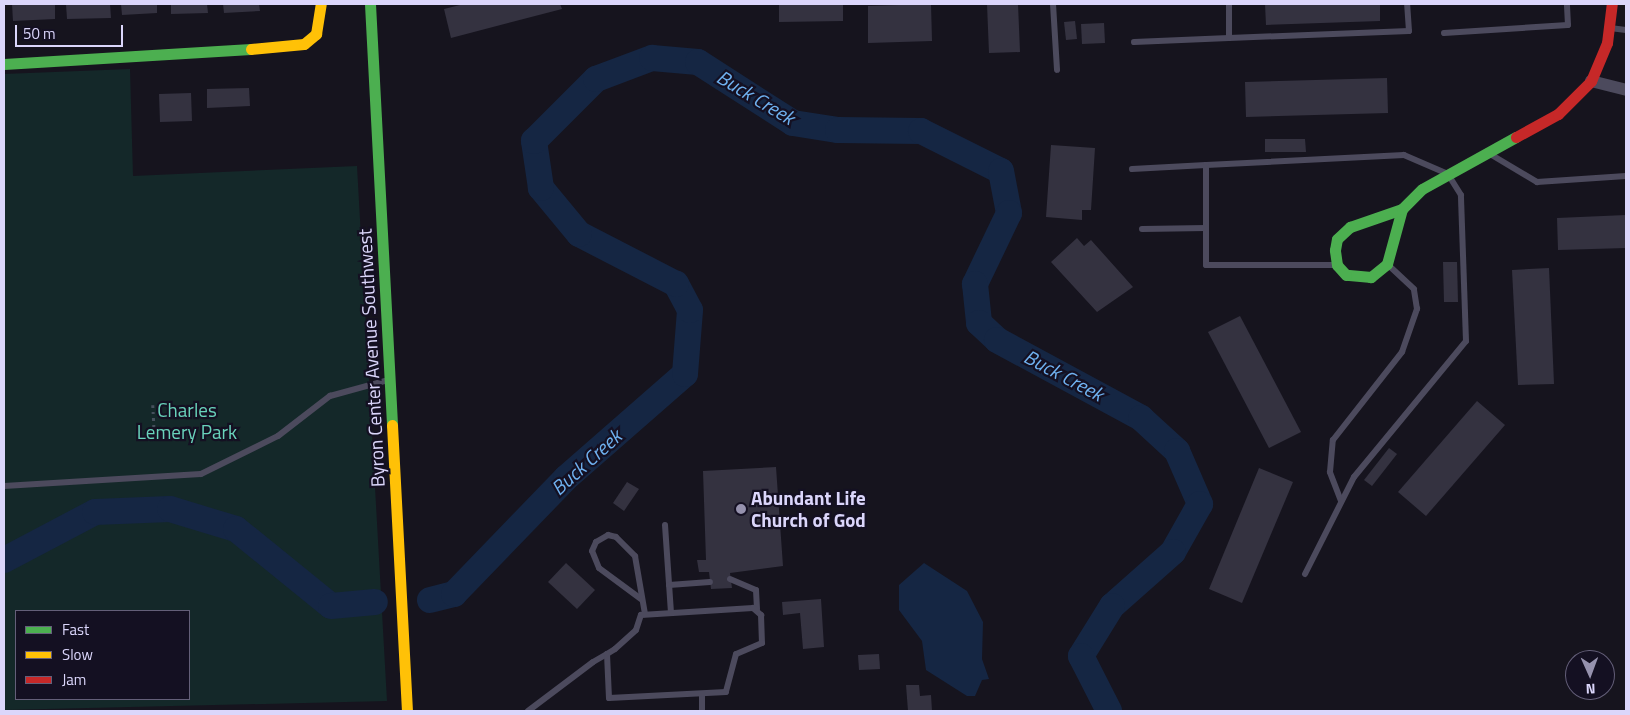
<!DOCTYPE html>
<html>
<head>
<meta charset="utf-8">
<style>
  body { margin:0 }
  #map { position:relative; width:1630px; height:715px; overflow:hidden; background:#16141e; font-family:"Titillium Web",sans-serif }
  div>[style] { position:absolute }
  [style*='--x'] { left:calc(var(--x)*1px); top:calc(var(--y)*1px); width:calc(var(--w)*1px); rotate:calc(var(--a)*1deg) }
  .green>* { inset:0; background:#142829 }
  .water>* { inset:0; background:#152643 }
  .river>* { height:26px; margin:-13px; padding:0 13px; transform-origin:13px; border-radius:13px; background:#152643 }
  .building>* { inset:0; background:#343240 }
  .path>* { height:2.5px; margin-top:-1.25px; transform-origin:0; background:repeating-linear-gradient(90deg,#46505c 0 2.5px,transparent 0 6.5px) }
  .lane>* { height:6px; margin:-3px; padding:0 3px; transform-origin:3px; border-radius:3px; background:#4c4a5d }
  .street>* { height:12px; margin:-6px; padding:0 6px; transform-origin:6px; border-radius:6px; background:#4c4a5d }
  .fast>* { height:11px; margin:-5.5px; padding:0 5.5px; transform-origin:5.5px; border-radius:5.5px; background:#4caf50 }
  .slow>* { height:11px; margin:-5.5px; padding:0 5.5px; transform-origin:5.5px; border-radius:5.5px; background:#ffc107 }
  .jam>* { height:11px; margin:-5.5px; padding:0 5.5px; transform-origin:5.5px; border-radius:5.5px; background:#c62828 }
  .dots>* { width:14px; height:14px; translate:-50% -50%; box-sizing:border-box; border:2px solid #141022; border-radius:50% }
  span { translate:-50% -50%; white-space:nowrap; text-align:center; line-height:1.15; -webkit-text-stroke:4.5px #141022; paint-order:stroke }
  .street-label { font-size:19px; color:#dbd6fb }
  .park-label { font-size:19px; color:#69d3bb }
  .poi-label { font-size:19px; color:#dbd6fb; font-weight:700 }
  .left { translate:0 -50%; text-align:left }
  .water-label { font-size:20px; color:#6fb1f0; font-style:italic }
  .frame { position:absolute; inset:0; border:5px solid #dbd6fb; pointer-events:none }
  .legend { position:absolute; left:15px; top:610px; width:175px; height:90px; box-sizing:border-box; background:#141022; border:1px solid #645f79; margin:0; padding:6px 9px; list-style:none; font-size:15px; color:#dbd6fb }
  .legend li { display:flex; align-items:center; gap:10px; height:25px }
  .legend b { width:25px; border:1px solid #645f79 }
  .north { position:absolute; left:1565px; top:650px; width:50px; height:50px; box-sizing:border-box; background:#141022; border:1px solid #645f79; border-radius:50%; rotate:178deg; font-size:14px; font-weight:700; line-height:20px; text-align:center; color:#dbd6fb }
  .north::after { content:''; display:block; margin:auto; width:18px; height:22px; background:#9692ae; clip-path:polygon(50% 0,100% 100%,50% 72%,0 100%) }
  .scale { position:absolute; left:15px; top:25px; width:108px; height:22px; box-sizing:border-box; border:2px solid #dbd6fb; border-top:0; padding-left:6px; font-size:15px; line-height:18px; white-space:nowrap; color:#dbd6fb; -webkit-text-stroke:4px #141022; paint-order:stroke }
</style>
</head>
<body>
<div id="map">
  <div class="green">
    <div style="clip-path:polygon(evenodd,130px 69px,133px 176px,357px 166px,387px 701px,4px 710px,4px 74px,130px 69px,16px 611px,189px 611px,189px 699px,16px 699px,16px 611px)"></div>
  </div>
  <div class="water">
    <div style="clip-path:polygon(924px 563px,967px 591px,983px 622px,982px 659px,989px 679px,982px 680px,975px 696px,967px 696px,926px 670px,922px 641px,899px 610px,899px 585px)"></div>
  </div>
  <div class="river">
    <div style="--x:4;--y:560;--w:103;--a:-27.8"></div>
    <div style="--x:95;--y:512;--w:75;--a:-2.3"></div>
    <div style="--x:170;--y:509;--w:69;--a:16.9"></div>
    <div style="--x:236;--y:529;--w:122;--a:39"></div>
    <div style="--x:331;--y:606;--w:44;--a:-5.2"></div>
    <div style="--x:430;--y:600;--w:25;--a:-14"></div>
    <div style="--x:454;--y:594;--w:161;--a:-46"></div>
    <div style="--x:566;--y:478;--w:158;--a:-41.2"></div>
    <div style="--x:685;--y:374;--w:64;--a:-85.5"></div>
    <div style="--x:690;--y:310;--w:30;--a:-118"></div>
    <div style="--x:676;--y:284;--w:109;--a:-152.7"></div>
    <div style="--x:579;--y:234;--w:60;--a:-129.6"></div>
    <div style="--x:541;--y:188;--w:48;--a:-98.5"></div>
    <div style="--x:534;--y:141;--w:88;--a:-45"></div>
    <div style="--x:596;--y:79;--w:60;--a:-20.6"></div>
    <div style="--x:652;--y:58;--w:46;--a:5"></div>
    <div style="--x:698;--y:62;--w:113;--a:32.7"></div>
    <div style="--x:793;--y:123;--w:46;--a:8.8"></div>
    <div style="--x:838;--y:130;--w:83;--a:0.7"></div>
    <div style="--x:921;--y:131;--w:89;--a:26.6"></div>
    <div style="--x:1001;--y:171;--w:43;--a:79.2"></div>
    <div style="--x:1009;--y:213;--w:79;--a:115.6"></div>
    <div style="--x:975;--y:284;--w:39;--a:84"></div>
    <div style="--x:979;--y:323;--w:25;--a:43"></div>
    <div style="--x:997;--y:340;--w:164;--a:28.4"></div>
    <div style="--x:1141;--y:418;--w:49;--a:42.5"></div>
    <div style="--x:1177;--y:451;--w:58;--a:66.5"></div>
    <div style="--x:1200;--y:504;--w:55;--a:119.4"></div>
    <div style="--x:1173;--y:552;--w:81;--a:138.5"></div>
    <div style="--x:1112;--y:606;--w:59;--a:121.8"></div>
    <div style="--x:1081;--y:656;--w:62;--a:63"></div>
  </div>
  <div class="building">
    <div style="clip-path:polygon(12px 4px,55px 4px,55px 19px,13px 21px)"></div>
    <div style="clip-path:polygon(66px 4px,110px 4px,111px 18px,67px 19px)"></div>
    <div style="clip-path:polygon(121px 4px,157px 4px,157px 13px,122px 15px)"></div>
    <div style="clip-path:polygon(171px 4px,207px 4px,208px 13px,171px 14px)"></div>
    <div style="clip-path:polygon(223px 4px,259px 4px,260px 11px,224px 13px)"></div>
    <div style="clip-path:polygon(464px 4px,560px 4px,562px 9px,451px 38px,444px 9px)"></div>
    <div style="clip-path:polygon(779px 4px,843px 4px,843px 21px,779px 22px)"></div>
    <div style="clip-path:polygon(931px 4px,932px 41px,868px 43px,868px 6px)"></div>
    <div style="clip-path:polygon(987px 4px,1018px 4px,1020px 52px,989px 53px)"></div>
    <div style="clip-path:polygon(1265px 4px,1380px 4px,1380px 21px,1266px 25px)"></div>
    <div style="clip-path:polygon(1075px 21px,1077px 39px,1066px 40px,1064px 22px)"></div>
    <div style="clip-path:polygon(1104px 23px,1105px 43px,1082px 44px,1081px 24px)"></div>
    <div style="clip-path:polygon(1387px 78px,1388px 113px,1246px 117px,1245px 82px)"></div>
    <div style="clip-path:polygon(249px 88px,250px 106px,207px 108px,207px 89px)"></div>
    <div style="clip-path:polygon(191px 93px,192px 121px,160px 122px,159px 94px)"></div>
    <div style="clip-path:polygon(1265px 139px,1305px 139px,1306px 152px,1265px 152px)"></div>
    <div style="clip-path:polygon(1051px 145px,1095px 148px,1091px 210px,1082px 210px,1082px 220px,1046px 217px)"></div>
    <div style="clip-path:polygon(1626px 215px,1626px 248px,1558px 250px,1557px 218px)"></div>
    <div style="clip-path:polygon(1077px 238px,1084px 246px,1091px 240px,1133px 287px,1097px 312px,1051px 262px)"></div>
    <div style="clip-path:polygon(1443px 262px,1457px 262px,1458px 302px,1444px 302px)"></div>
    <div style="clip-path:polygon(1549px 268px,1554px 384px,1518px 385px,1512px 270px)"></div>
    <div style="clip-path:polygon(1240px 316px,1301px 432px,1269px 448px,1208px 332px)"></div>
    <div style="clip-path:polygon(1477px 401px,1505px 425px,1426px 516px,1398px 492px)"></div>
    <div style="clip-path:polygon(1389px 448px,1397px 454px,1372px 486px,1364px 480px)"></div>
    <div style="clip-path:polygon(776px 467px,783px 566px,730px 573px,732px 588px,711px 589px,709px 572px,699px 572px,697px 560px,706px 560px,703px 471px)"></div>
    <div style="clip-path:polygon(1259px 468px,1293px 482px,1242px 603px,1209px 589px)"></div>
    <div style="clip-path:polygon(627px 482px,639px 489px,624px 511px,613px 503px)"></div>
    <div style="clip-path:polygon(566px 563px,595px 590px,577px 609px,548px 582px)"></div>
    <div style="clip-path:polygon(821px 599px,824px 647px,803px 649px,800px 613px,783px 615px,782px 602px)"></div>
    <div style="clip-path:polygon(879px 654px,880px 669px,859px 670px,858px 655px)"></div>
    <div style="clip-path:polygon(906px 685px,919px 685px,920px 696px,931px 695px,932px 711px,908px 711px)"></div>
  </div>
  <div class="path">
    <div style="--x:153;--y:405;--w:36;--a:87"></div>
  </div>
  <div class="lane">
    <div style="--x:1053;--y:4;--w:66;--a:86.5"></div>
    <div style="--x:1610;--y:28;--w:16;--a:7"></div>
    <div style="--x:1444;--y:33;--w:124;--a:-3.7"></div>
    <div style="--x:1568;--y:25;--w:21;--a:-93"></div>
    <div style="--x:1229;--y:38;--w:180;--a:-2.2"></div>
    <div style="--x:1409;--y:31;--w:27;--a:-94"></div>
    <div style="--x:1134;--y:42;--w:95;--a:-2.4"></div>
    <div style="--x:1229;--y:38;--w:34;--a:-90"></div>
    <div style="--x:1490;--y:154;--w:55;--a:30.8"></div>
    <div style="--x:1537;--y:182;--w:89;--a:-3.9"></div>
    <div style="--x:1132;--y:169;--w:74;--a:-3.1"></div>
    <div style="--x:1142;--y:229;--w:64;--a:-0.9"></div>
    <div style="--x:4;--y:486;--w:197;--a:-3.5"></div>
    <div style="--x:201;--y:474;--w:86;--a:-26.3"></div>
    <div style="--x:278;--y:436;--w:66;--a:-37.6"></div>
    <div style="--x:330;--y:396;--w:60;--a:-15.4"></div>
    <div style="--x:1341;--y:501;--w:31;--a:-111"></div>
    <div style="--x:1330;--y:472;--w:32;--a:-85"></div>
    <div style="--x:1333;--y:440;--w:112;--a:-51.9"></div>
    <div style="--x:1402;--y:352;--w:46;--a:-70.8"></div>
    <div style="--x:1417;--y:309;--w:20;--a:-99"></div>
    <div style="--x:1414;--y:289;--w:37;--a:-137"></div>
    <div style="--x:665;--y:525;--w:88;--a:86.1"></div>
    <div style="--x:1305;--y:574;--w:109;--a:-63.2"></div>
    <div style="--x:1354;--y:477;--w:176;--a:-50.5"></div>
    <div style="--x:1466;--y:341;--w:146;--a:-92"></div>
    <div style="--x:1461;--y:195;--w:25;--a:-122"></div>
    <div style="--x:1448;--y:174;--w:48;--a:-156.6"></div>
    <div style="--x:1404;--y:155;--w:198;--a:177.1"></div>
    <div style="--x:1206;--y:165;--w:100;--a:90"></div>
    <div style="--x:1206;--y:265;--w:130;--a:0"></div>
    <div style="--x:730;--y:579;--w:28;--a:23"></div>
    <div style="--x:756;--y:590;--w:19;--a:87"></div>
    <div style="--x:669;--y:585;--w:41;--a:-4.2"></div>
    <div style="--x:641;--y:599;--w:52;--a:-143.6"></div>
    <div style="--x:599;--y:568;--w:18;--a:-112"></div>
    <div style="--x:592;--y:551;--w:10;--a:-66"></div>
    <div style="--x:596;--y:542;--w:14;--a:-30"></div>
    <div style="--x:608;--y:535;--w:8;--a:14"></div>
    <div style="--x:616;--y:537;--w:27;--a:45"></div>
    <div style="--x:635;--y:556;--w:59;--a:80.2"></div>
    <div style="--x:702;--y:694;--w:17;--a:90"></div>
    <div style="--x:528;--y:711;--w:81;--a:-37"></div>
    <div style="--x:593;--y:662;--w:16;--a:-30"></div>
    <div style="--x:607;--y:654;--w:9;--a:-32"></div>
    <div style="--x:615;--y:649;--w:28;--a:-42"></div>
    <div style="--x:636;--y:630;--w:16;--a:-72"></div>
    <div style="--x:641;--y:615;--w:112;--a:-3.6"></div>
    <div style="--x:753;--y:608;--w:11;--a:41"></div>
    <div style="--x:761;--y:615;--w:28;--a:88"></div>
    <div style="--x:762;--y:643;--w:28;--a:157"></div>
    <div style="--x:736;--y:654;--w:39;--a:105"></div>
    <div style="--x:726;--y:692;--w:117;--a:177.1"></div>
    <div style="--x:609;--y:698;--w:44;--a:-92.6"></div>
  </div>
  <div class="street">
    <div style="--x:1591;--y:81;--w:36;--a:14"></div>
  </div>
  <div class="fast">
    <div style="--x:370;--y:4;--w:422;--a:87"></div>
    <div style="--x:4;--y:64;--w:247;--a:-3.5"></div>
    <div style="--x:1402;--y:209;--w:57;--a:105.3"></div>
    <div style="--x:1387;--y:264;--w:21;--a:141"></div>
    <div style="--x:1371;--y:277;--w:25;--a:-175"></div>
    <div style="--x:1346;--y:275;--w:13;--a:-132"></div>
    <div style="--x:1337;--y:265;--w:15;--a:-98"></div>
    <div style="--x:1335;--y:250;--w:11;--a:-80"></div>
    <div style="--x:1337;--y:239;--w:18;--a:-43"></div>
    <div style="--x:1350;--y:227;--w:55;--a:-19.1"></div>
    <div style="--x:1402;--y:209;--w:28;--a:-45"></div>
    <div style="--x:1422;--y:189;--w:107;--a:-29"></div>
  </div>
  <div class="slow">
    <div style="--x:251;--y:49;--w:53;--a:-5.4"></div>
    <div style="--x:304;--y:44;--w:16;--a:-40"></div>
    <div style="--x:316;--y:34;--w:30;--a:-81"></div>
    <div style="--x:392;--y:425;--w:286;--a:87"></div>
  </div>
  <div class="jam">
    <div style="--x:1516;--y:137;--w:48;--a:-28.7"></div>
    <div style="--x:1558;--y:114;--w:47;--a:-45"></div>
    <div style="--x:1591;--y:81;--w:41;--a:-67.2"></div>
    <div style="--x:1607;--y:43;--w:39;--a:-83"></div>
  </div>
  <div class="dots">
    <div style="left:741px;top:509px;background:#9692ae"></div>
  </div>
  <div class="street-label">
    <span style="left:371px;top:358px;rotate:-93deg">Byron Center Avenue Southwest</span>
  </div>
  <div class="park-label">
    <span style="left:187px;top:421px">Charles<br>Lemery Park</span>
  </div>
  <div class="poi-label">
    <span class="left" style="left:751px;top:509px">Abundant Life<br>Church of God</span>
  </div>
  <div class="water-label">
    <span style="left:756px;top:97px;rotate:31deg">Buck Creek</span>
    <span style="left:1064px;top:375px;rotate:28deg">Buck Creek</span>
    <span style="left:586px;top:462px;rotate:-42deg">Buck Creek</span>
  </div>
  <div class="frame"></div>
  <ul class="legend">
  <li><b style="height:6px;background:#4caf50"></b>Fast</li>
  <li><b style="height:6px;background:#ffc107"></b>Slow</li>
  <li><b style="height:6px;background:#c62828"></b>Jam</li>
  </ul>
  <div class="north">N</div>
  <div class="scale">50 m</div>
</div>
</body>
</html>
